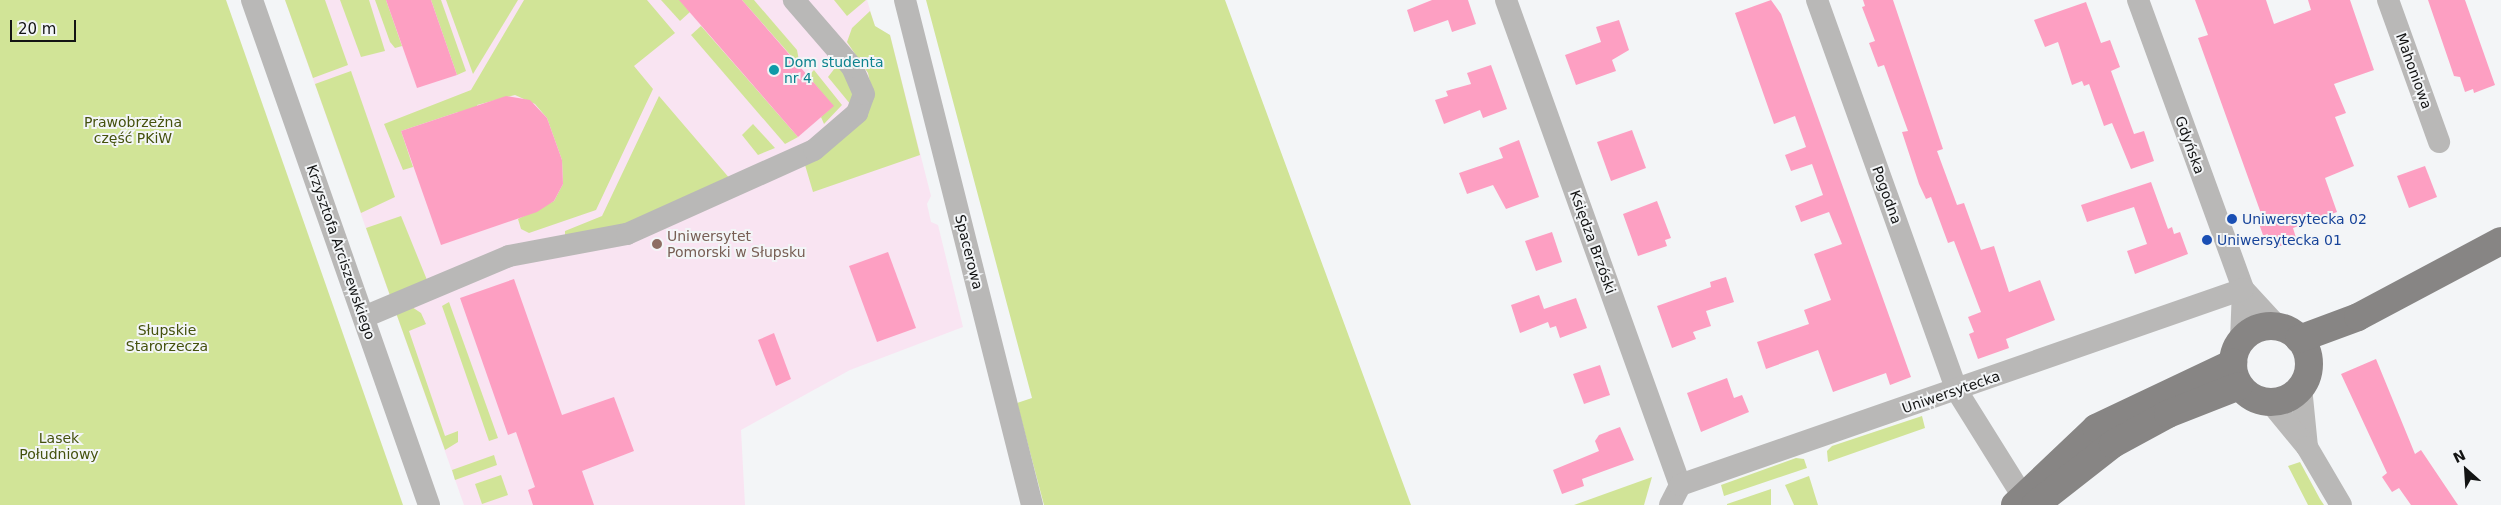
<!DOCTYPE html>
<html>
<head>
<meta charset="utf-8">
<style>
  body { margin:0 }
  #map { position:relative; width:2501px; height:505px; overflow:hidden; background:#f3f5f7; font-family:"DejaVu Sans",sans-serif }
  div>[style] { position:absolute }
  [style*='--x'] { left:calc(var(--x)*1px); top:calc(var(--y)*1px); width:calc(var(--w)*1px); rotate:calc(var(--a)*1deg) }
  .education>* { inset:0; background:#f9e4f2 }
  .green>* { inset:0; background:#d1e497 }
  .building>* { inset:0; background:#fd9fc2 }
  .minor>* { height:22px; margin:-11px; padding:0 11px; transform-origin:11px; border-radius:11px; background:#b9b8b7 }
  .major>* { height:28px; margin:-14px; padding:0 14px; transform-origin:14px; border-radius:14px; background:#878584 }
  .major>.ring { margin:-14px; padding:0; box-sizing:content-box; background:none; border:28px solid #878584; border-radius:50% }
  .dots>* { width:14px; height:14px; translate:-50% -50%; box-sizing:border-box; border:2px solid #f3f5f7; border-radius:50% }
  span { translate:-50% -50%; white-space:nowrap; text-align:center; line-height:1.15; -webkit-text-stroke:4px #f3f5f7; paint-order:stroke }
  .culture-label { font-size:14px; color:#0d838f }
  .left { translate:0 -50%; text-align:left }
  .street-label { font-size:14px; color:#131414 }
  .park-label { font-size:14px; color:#44510d }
  .transit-label { font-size:14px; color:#164399 }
  .education-label { font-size:14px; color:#785e54 }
  .north { position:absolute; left:2441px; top:445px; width:50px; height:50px; -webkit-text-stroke:4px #f3f5f7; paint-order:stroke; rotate:334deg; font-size:14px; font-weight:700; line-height:20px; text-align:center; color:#131414 }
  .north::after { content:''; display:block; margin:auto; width:18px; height:22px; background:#131414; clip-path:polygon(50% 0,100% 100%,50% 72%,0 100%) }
  .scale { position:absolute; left:10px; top:20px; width:66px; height:22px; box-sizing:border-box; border:2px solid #131414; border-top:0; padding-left:6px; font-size:15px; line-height:18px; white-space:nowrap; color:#131414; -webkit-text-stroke:4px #f3f5f7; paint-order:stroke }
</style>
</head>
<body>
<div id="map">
  <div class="education">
    <div style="clip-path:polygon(285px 0,867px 0,875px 26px,890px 35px,931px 196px,927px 204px,931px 222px,938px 225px,963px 327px,850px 370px,741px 430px,745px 505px,464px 505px)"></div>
  </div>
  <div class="green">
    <div style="clip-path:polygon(0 0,226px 0,403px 505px,0 505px)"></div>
    <div style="clip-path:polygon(285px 0,325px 0,348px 65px,313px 78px)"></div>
    <div style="clip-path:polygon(340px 0,369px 0,385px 51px,361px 57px)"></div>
    <div style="clip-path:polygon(375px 0,386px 0,402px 46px,395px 48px,390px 42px)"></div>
    <div style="clip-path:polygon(431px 0,441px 0,466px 71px,457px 75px)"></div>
    <div style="clip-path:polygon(446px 0,518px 0,473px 74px)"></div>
    <div style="clip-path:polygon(524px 0,647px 0,675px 33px,634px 66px,653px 89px,596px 210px,529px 233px,521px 229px,518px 219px,554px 201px,563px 184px,562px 160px,547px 118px,535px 104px,515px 95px,477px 105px,491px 142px,472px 149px,458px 112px,401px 131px,413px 167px,403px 170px,384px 124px,471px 90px)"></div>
    <div style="clip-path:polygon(661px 0,680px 0,690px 12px,680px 21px)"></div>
    <div style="clip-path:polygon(742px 0,754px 0,797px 50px,800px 66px)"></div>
    <div style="clip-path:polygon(834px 0,866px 0,847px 16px)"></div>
    <div style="clip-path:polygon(926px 0,1225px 0,1411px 505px,1044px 505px,1017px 403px,1032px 398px)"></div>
    <div style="clip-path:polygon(870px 11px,875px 26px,890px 35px,920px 155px,813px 192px,805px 165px,872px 92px,868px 73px,847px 42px,852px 28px)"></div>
    <div style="clip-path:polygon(701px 26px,798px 137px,785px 144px,691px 35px)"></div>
    <div style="clip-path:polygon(838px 64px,854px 83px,851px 105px,828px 77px)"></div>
    <div style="clip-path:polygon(814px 70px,842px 105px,824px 124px,821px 117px,833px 106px,808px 76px)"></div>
    <div style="clip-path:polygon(351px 71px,395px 197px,361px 213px,315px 84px)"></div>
    <div style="clip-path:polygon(659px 96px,731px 180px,622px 228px,565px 235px,565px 231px,602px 216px)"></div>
    <div style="clip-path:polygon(753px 124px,775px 148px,758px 155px,742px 135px)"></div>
    <div style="clip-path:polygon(401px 216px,427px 280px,392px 301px,366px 228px)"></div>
    <div style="clip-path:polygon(449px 302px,498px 438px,489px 441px,442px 306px)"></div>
    <div style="clip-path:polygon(412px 307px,421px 313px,426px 324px,409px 331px,445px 436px,458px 431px,458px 442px,445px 450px,395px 310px)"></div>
    <div style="clip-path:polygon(1922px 416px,1925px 428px,1828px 462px,1827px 451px,1832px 446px)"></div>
    <div style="clip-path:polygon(494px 455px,497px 465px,455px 480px,452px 470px)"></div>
    <div style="clip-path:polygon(1796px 458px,1804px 459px,1807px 468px,1724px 496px,1721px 485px)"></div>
    <div style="clip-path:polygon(2300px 462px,2320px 499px,2324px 505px,2308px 505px,2288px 466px)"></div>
    <div style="clip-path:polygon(501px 475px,508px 495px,482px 504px,475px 484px)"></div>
    <div style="clip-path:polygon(1809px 476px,1818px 505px,1794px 505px,1785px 485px)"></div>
    <div style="clip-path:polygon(1652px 477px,1644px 505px,1574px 505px)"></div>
    <div style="clip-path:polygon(1771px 489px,1771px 505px,1727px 505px,1727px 504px)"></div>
  </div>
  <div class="building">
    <div style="clip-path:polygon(386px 0,431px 0,457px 75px,417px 88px)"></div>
    <div style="clip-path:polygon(679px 0,742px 0,834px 106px,798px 137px)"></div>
    <div style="clip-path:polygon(1432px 0,1468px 0,1476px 24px,1452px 32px,1448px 20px,1414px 32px,1407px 10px)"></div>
    <div style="clip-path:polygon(1771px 0,1781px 14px,1911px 377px,1890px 385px,1886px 373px,1833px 392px,1818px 350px,1766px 369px,1757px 342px,1809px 324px,1804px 310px,1831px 300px,1814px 254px,1842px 244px,1829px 212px,1801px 222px,1795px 206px,1823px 195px,1812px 164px,1791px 171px,1785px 155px,1806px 147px,1795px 116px,1774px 124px,1735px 13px)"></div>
    <div style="clip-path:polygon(1863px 0,1893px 0,1943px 149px,1937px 151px,1957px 205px,1964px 203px,1981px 250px,1994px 246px,2009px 292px,2040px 280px,2055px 320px,2006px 339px,2009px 348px,1978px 359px,1969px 334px,1974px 332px,1968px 317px,1981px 312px,1954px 241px,1948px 243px,1931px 197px,1926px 199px,1919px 184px,1902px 132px,1908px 131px,1884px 65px,1878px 67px,1869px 43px,1875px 41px,1862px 7px,1865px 6px)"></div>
    <div style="clip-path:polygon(2195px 0,2266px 0,2274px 24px,2311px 10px,2308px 0,2350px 0,2374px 70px,2334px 84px,2346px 113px,2335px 117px,2354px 166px,2325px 178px,2337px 212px,2293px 228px,2297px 241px,2273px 248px,2269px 237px,2264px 238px,2258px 221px,2263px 219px,2198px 38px,2208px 35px)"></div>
    <div style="clip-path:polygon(2428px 0,2465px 0,2495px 85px,2474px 93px,2473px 89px,2465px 92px,2460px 77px,2454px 76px)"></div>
    <div style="clip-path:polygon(2086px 2px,2101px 43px,2110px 40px,2120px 67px,2111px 71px,2134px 134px,2144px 131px,2154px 161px,2131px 169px,2112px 123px,2104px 126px,2089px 84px,2084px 86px,2082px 81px,2072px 85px,2058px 42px,2045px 47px,2034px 20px)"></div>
    <div style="clip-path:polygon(1619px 20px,1629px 50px,1612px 60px,1616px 71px,1576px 85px,1565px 55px,1601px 42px,1596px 27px)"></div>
    <div style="clip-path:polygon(1491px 65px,1507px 109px,1483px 118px,1480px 110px,1444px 124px,1435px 100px,1448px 96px,1446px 91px,1471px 84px,1467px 73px)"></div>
    <div style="clip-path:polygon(506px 96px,530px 100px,547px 118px,562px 160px,563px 184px,554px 201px,537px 212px,441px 245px,401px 131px)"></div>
    <div style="clip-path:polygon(1632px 130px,1646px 168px,1611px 181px,1597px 142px)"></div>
    <div style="clip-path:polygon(1519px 140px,1539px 197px,1506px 209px,1493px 185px,1467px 194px,1459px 173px,1503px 158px,1499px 148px)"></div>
    <div style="clip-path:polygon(2425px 166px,2437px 197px,2409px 208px,2397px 176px)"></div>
    <div style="clip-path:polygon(2151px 182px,2168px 229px,2172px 227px,2174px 234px,2180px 232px,2188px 254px,2135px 274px,2127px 251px,2147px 244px,2134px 207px,2087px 222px,2081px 205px)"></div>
    <div style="clip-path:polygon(1657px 201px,1671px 238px,1665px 240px,1667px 246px,1638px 256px,1623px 214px)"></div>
    <div style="clip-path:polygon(1552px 232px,1562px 262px,1536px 271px,1525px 241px)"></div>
    <div style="clip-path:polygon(888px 252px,916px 328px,877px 342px,849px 266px)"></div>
    <div style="clip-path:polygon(1726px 277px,1734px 302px,1706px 311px,1711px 326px,1693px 332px,1696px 339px,1672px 348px,1657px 306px,1711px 287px,1710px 282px)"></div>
    <div style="clip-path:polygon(514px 279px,562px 415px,614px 397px,634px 451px,582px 471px,594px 505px,533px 505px,528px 490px,535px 487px,516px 432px,508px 435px,460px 298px)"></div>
    <div style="clip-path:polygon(1539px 295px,1544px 309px,1576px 298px,1587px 328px,1560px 338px,1556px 326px,1550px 328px,1548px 322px,1520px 333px,1511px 305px)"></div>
    <div style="clip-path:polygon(774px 333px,791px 379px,776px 386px,758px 340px)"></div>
    <div style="clip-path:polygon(2376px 359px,2415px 454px,2421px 450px,2458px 505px,2411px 505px,2399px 488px,2392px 492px,2382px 477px,2387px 473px,2341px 374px)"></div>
    <div style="clip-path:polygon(1600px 365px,1610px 395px,1584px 404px,1573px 374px)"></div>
    <div style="clip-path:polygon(1727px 378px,1734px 398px,1742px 395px,1749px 412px,1701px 432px,1687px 393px)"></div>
    <div style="clip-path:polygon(1620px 427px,1634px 460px,1582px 479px,1584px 486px,1562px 494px,1553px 470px,1599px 451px,1595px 441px,1599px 435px)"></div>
  </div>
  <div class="minor">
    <div style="--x:252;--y:0;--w:535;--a:70.68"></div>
    <div style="--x:905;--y:0;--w:521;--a:75.88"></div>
    <div style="--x:1506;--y:0;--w:515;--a:70.26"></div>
    <div style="--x:1817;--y:0;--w:415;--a:70.3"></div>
    <div style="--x:1957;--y:391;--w:123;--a:58"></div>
    <div style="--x:2138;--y:0;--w:307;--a:70"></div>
    <div style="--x:2243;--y:289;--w:51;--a:92.2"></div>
    <div style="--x:2388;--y:0;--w:151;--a:70.2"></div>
    <div style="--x:2243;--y:289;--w:50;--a:47.4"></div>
    <div style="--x:364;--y:317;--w:157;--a:-22.8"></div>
    <div style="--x:509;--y:256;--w:120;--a:-10.6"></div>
    <div style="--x:627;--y:234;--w:205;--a:-24.2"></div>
    <div style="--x:814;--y:150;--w:57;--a:-40.7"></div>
    <div style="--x:857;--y:113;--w:20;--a:-70"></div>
    <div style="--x:864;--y:94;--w:30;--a:-114"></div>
    <div style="--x:852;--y:67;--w:89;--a:-130.9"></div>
    <div style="--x:2301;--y:387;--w:60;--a:84.3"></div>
    <div style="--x:2270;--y:402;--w:58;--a:50.6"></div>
    <div style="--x:2307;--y:447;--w:67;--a:59.6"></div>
    <div style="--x:1670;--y:505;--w:22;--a:-63"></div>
    <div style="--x:1680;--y:485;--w:596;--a:-19.19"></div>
  </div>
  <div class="major">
    <div class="ring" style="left:2233px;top:326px;width:48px;height:48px"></div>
    <div style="--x:2299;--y:339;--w:63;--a:-20.4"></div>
    <div style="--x:2358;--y:317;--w:162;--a:-28"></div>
    <div style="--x:2015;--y:505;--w:112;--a:-43.5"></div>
    <div style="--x:2096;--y:428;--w:152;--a:-25.4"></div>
    <div style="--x:2035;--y:505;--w:99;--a:-38"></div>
    <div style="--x:2113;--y:444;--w:63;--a:-28.6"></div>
    <div style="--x:2168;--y:414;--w:76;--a:-21.5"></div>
  </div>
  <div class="dots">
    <div style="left:774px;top:70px;background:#0f9aa8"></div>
    <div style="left:2232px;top:219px;background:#1a4fb4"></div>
    <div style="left:2207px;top:240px;background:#1a4fb4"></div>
    <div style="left:657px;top:244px;background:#8d6e63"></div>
  </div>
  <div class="culture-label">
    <span class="left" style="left:784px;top:70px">Dom studenta<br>nr 4</span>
  </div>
  <div class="street-label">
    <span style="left:2414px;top:71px;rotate:70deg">Mahoniowa</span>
    <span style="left:2190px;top:145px;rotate:70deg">Gdyńska</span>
    <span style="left:1887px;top:195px;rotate:70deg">Pogodna</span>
    <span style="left:1593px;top:242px;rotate:70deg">Księdza Brzóski</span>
    <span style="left:341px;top:252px;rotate:71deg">Krzysztofa Arciszewskiego</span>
    <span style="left:969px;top:252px;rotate:76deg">Spacerowa</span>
    <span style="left:1951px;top:392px;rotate:-19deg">Uniwersytecka</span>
  </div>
  <div class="park-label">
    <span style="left:133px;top:130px">Prawobrzeżna<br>część PKiW</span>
    <span style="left:167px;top:338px">Słupskie<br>Starorzecza</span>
    <span style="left:59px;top:446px">Lasek<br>Południowy</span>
  </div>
  <div class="transit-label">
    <span class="left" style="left:2242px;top:219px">Uniwersytecka 02</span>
    <span class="left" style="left:2217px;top:240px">Uniwersytecka 01</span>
  </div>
  <div class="education-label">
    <span class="left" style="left:667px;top:244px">Uniwersytet<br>Pomorski w Słupsku</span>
  </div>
  <div class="north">N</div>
  <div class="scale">20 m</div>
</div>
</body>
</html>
